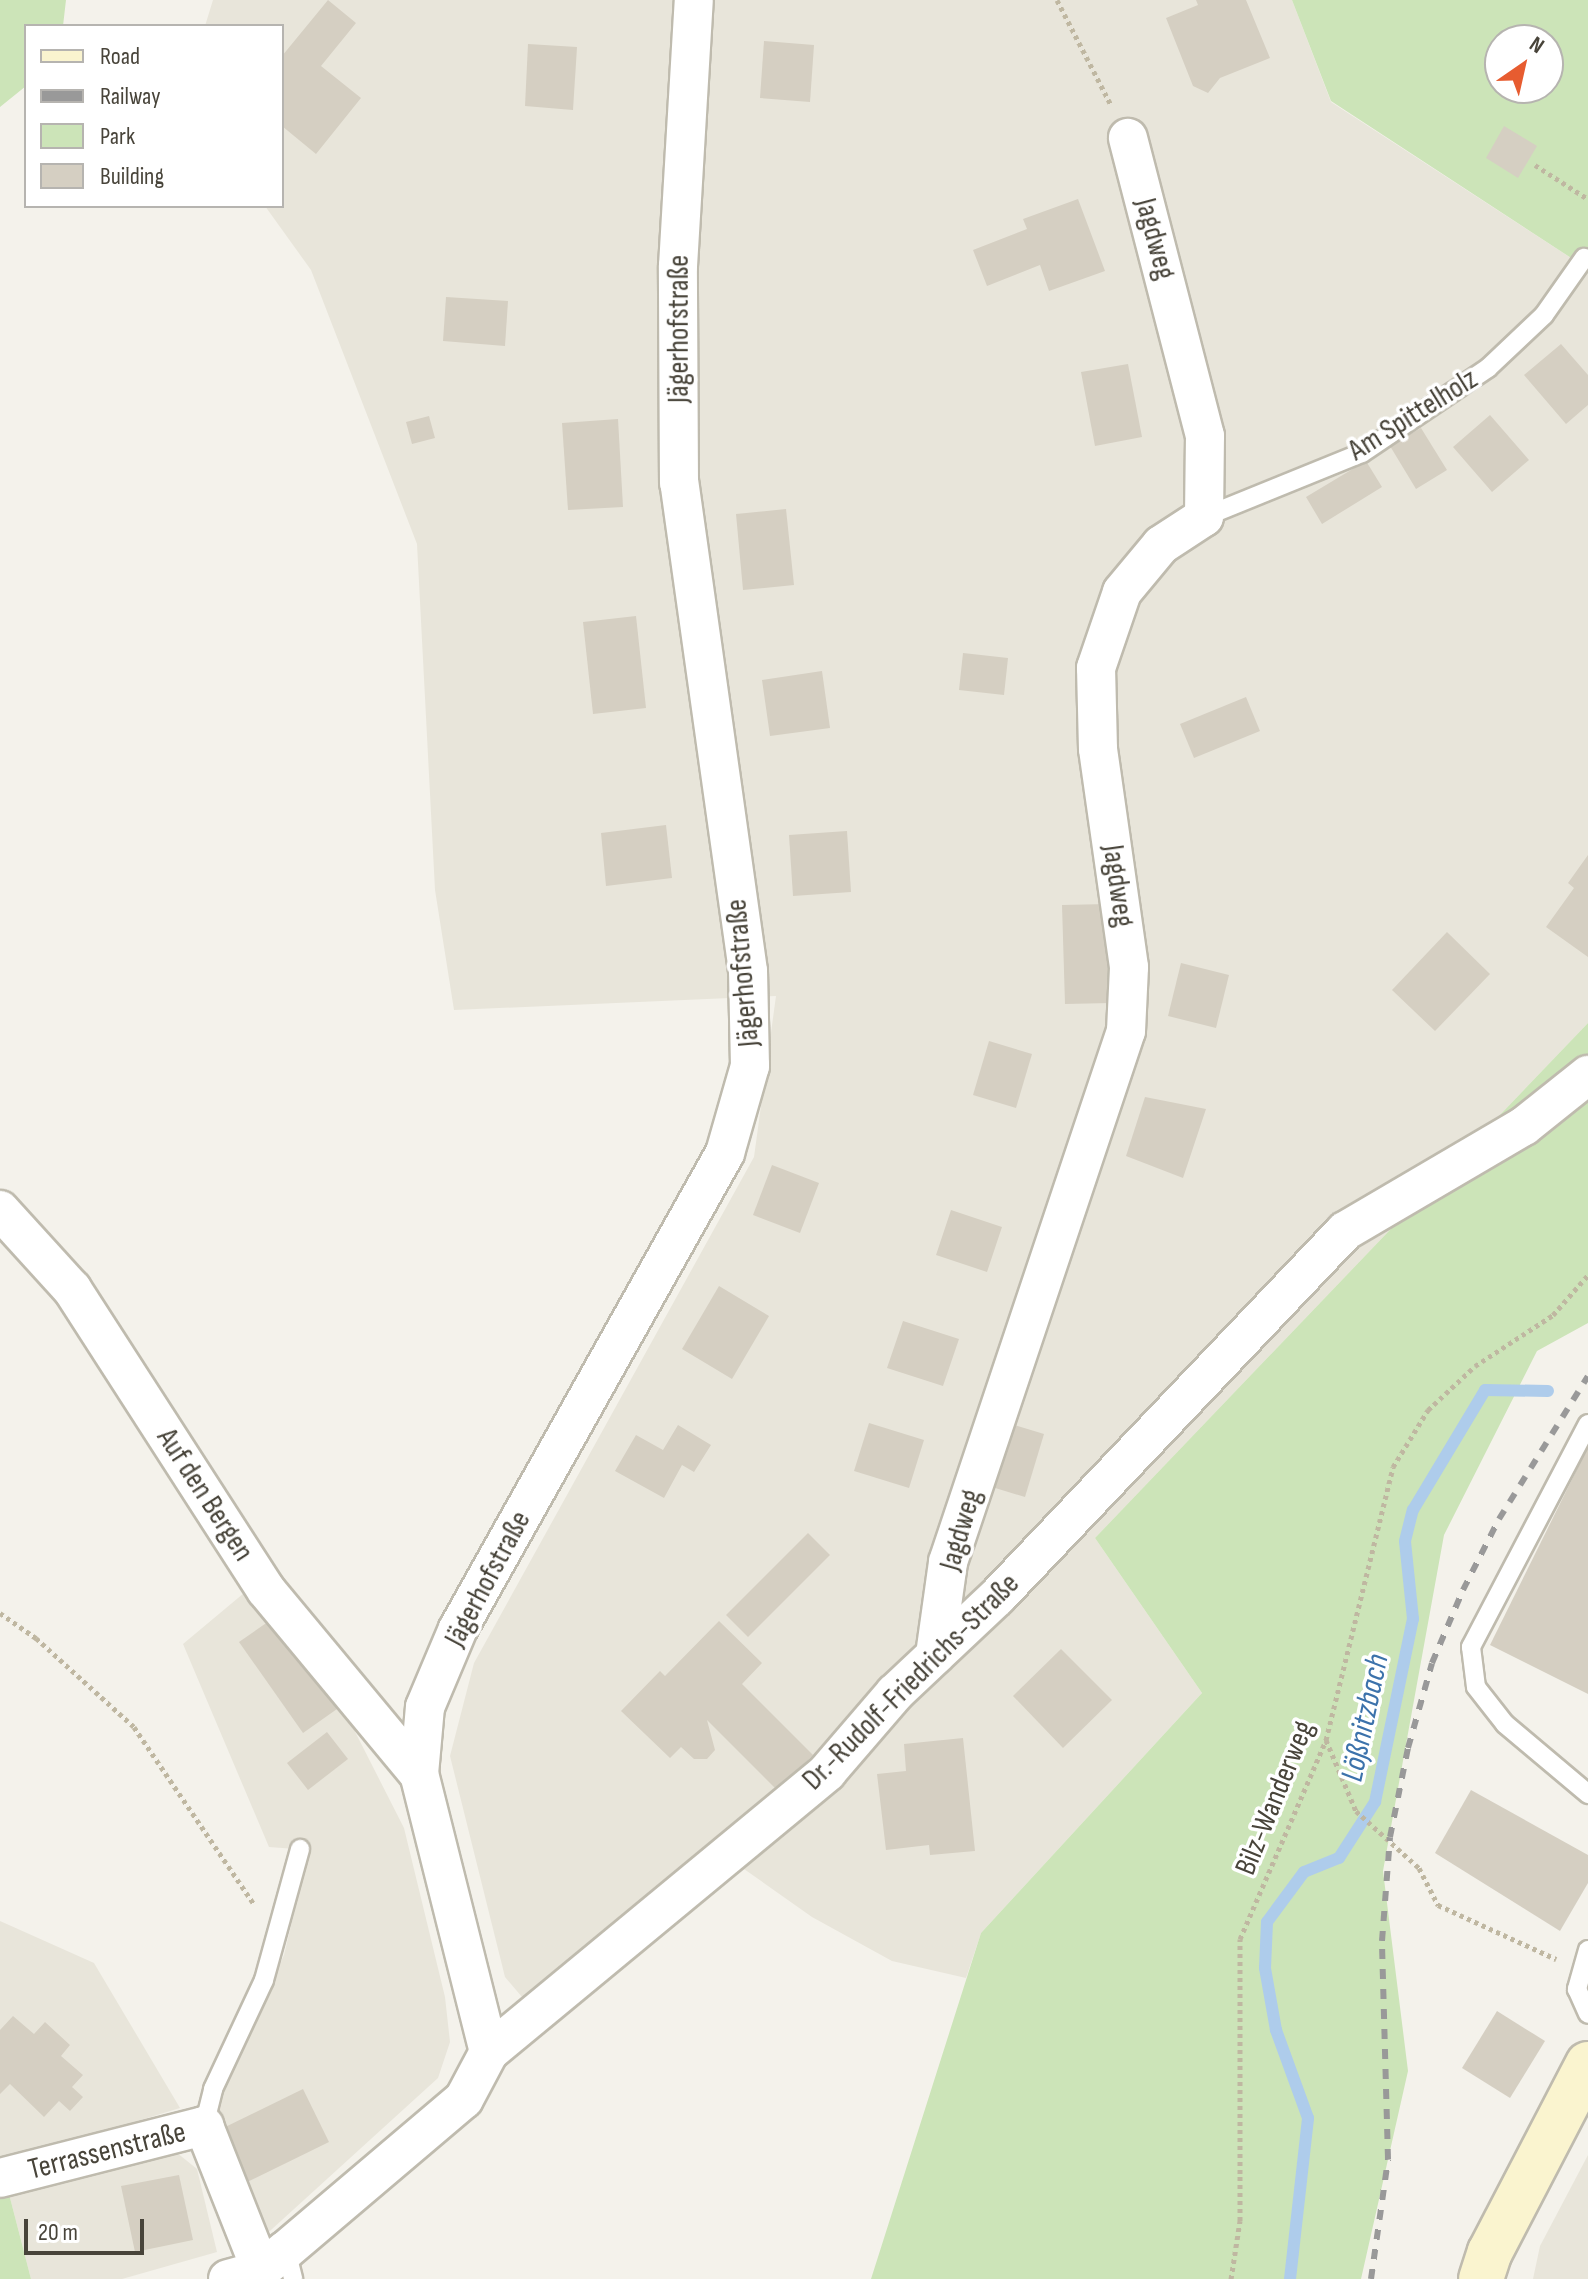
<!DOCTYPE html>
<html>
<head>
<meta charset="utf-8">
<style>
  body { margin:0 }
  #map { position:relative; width:1588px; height:2279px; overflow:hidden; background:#f4f2eb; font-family:"Sofia Sans Condensed",sans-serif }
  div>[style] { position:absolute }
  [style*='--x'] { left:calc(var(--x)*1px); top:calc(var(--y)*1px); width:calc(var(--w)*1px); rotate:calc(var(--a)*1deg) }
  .residential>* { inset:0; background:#e8e5da }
  .green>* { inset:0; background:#cce4b8 }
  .stream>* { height:12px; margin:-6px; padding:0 6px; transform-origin:6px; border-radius:6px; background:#aecceb }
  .building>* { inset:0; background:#d5cfc2 }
  .path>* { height:5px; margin-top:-2.5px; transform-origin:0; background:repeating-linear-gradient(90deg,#bfb7a1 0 4px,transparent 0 8px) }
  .roads { filter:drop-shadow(2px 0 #bfbbae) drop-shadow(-2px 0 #bfbbae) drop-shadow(0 2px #bfbbae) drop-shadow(0 -2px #bfbbae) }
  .lane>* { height:18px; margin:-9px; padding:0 9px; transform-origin:9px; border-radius:9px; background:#fff }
  .street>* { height:38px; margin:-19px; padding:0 19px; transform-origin:19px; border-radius:19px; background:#fff }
  .secondary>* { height:44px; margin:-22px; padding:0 22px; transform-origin:22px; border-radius:22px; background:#faf4cf }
  .rail>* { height:6px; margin-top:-3px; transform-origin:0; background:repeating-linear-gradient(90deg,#999 0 10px,transparent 0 20px) }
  span { translate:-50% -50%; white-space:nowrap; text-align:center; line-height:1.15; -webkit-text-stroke:7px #fff; paint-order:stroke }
  .street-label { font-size:30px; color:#48443a }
  .water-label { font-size:32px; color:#3c72ab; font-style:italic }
  .legend { position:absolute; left:24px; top:24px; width:260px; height:184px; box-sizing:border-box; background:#fff; border:2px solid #b6b4b0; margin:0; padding:10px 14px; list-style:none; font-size:24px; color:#48443a }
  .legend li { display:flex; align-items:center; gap:16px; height:40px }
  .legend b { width:40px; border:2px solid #b6b4b0 }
  .north { position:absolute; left:1484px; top:24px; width:80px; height:80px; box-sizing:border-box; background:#fff; border:2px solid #b6b4b0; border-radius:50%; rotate:34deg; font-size:22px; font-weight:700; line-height:32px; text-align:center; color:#48443a }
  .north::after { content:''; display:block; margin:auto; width:28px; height:36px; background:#e75c30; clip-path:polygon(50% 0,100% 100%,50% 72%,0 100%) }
  .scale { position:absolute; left:24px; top:2219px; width:120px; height:36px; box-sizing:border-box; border:4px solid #48443a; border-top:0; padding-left:10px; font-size:24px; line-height:28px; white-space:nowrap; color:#48443a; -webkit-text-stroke:6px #fff; paint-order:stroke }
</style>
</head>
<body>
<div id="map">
  <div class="residential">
    <div style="clip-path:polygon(213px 0,1292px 0,1331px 102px,1588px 269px,1588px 1023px,1095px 1538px,1202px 1693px,981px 1933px,966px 1978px,892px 1961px,812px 1917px,744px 1869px,550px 2030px,505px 1977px,450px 1756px,474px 1663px,754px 1157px,776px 996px,454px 1010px,435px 890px,417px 544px,311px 270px,265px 206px,282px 206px,282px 26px,205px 26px)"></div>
    <div style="clip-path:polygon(250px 1588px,343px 1708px,404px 1828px,445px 1997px,450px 2042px,438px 2078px,260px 2240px,216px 2132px,219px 2100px,284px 1955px,309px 1850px,269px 1847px,183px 1644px)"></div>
    <div style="clip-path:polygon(0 1921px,94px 1963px,180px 2108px,0 2163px)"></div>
    <div style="clip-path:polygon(171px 2148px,197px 2169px,217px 2252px,122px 2279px,31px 2279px,8px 2190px)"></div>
    <div style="clip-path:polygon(1588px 2155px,1588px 2279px,1533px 2279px,1540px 2246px)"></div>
  </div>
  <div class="green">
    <div style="clip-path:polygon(0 0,66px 0,63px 26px,26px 26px,26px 86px,0 107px)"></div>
    <div style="clip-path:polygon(evenodd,1292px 0,1588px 0,1588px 269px,1331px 101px,1292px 0,1500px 40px,1548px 40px,1548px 88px,1500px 88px,1500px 40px)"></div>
    <div style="clip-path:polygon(1588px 1023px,1588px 1323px,1537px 1351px,1444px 1535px,1383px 1871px,1408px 2071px,1361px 2279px,871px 2279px,981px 1933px,1202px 1693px,1095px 1538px)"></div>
    <div style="clip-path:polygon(8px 2190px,31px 2279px,0 2279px,0 2194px)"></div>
  </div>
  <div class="stream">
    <div style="--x:1290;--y:2279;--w:162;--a:-83.6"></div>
    <div style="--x:1308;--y:2118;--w:94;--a:-110"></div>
    <div style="--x:1276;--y:2030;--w:63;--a:-100.1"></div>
    <div style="--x:1265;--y:1968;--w:46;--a:-87.5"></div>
    <div style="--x:1267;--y:1922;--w:62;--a:-53.5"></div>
    <div style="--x:1304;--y:1872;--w:38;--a:-22"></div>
    <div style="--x:1339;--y:1858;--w:67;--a:-57.3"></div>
    <div style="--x:1375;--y:1802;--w:187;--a:-78.3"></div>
    <div style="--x:1413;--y:1619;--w:78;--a:-95.9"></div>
    <div style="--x:1405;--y:1541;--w:32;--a:-76"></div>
    <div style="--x:1413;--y:1510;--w:140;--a:-59"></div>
    <div style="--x:1485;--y:1390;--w:63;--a:0.9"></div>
  </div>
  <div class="building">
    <div style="clip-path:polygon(328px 0,356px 23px,321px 66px,361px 98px,316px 154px,282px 126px,282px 56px)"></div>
    <div style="clip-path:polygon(1196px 0,1246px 0,1270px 58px,1220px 78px,1208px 93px,1193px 86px,1166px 18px,1198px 5px)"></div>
    <div style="clip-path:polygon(764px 41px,814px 45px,810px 102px,760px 98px)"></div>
    <div style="clip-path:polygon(528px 44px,577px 47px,573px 110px,525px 106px)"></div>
    <div style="clip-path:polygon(1504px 126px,1537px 146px,1518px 178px,1486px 158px)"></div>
    <div style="clip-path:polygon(1078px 199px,1105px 271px,1049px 291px,1040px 265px,987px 286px,973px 250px,1027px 229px,1023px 219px)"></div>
    <div style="clip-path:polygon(446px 297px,508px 301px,505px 346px,443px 341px)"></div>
    <div style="clip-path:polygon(1561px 344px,1588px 375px,1588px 405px,1566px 424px,1524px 375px)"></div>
    <div style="clip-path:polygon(1128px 364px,1142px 437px,1095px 446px,1081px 372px)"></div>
    <div style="clip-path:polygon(1490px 415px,1529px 460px,1492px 492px,1453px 447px)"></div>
    <div style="clip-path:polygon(429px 416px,435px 438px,412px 444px,406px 422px)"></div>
    <div style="clip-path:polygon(618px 419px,623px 507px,568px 510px,562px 423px)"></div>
    <div style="clip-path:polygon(1421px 428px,1447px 470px,1416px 489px,1390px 446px)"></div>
    <div style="clip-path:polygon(1366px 461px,1382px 487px,1322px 524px,1306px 497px)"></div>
    <div style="clip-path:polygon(786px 509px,794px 585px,743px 590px,736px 514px)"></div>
    <div style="clip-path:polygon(636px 616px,646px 708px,593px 714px,583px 622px)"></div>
    <div style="clip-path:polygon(963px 653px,1008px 658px,1004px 695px,959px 690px)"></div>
    <div style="clip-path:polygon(822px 671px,830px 728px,770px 736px,762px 680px)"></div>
    <div style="clip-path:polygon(1246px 697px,1260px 731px,1194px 758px,1180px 724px)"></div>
    <div style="clip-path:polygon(666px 825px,672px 878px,606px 886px,601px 833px)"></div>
    <div style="clip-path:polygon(847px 831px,851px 892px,793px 896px,789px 835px)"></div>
    <div style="clip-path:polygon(1588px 855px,1588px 957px,1546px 927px,1574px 888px,1568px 883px)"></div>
    <div style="clip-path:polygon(1108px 904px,1111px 1003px,1065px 1004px,1062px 905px)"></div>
    <div style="clip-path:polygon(1447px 932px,1490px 974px,1435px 1031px,1392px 990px)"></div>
    <div style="clip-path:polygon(1181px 963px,1229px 975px,1216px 1028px,1168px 1016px)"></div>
    <div style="clip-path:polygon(989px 1041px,1032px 1054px,1016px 1108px,973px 1095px)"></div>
    <div style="clip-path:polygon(1145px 1097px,1206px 1109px,1183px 1178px,1126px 1156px)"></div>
    <div style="clip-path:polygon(772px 1165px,819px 1183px,800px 1233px,753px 1215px)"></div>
    <div style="clip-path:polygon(951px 1210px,1002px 1227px,987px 1272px,936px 1255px)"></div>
    <div style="clip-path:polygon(719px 1286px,769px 1316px,732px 1379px,682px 1349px)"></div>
    <div style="clip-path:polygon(903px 1321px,959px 1339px,943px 1386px,887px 1368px)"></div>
    <div style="clip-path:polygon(869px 1423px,924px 1440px,909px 1488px,854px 1471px)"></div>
    <div style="clip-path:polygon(1011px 1424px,1044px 1434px,1025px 1497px,992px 1487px)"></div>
    <div style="clip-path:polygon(678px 1425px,711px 1445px,694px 1472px,682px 1465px,664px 1498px,615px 1471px,636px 1435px,663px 1450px)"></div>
    <div style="clip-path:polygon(1588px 1447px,1588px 1694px,1490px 1645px)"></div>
    <div style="clip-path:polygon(808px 1533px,830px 1555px,748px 1637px,726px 1615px)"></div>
    <div style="clip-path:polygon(272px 1619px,337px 1709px,303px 1733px,239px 1642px)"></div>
    <div style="clip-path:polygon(719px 1621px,762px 1663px,742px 1684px,813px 1755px,777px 1790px,707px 1720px,715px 1750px,707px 1759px,694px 1759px,681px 1747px,670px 1758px,621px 1711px,660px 1671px,665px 1676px)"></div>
    <div style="clip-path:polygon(1061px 1649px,1112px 1700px,1063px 1748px,1013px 1696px)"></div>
    <div style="clip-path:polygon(327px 1732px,348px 1759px,308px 1790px,287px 1763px)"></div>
    <div style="clip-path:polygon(963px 1738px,975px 1851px,930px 1855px,929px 1845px,886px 1850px,877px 1774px,906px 1771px,904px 1744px)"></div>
    <div style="clip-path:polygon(1471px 1790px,1588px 1855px,1588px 1883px,1560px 1931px,1435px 1853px)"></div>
    <div style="clip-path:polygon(1497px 2011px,1545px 2041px,1510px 2098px,1462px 2068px)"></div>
    <div style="clip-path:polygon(13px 2016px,34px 2034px,45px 2022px,70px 2045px,61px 2056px,83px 2075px,72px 2087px,83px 2097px,70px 2111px,59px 2101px,44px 2117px,10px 2084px,0 2094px,0 2030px)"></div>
    <div style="clip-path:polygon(303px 2089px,329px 2142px,243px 2184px,217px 2131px)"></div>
    <div style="clip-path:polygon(179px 2175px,193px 2240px,135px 2252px,121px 2186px)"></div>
  </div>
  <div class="path">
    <div style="--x:1057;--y:0;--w:118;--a:62.8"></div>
    <div style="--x:1535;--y:165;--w:63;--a:32.7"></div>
    <div style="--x:0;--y:1613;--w:44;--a:34.8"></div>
    <div style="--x:36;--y:1638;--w:132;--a:42.2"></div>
    <div style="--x:134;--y:1727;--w:214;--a:55.9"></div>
    <div style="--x:1326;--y:1740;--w:77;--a:67.1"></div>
    <div style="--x:1356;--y:1811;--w:85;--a:42.1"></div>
    <div style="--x:1419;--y:1868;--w:42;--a:62.8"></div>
    <div style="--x:1438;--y:1905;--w:130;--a:24.6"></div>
    <div style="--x:1231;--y:2279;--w:59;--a:-81.2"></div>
    <div style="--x:1240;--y:2221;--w:282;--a:-90"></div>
    <div style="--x:1240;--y:1939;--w:217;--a:-66.6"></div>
    <div style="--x:1326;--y:1740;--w:281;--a:-76.2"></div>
    <div style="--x:1393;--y:1467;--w:67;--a:-58.4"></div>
    <div style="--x:1428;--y:1410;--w:64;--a:-43.1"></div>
    <div style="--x:1475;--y:1366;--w:93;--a:-33.2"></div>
    <div style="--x:1553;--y:1315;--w:53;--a:-48.8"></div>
  </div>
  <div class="roads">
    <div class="lane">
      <div style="--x:1204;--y:517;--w:170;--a:-22.1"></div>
      <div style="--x:1362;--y:453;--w:152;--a:-34"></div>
      <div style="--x:1488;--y:368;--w:77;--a:-43.4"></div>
      <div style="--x:1544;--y:315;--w:70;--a:-54.9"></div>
      <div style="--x:1588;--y:1424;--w:252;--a:117.7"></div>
      <div style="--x:1471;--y:1647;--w:40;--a:82.9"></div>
      <div style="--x:1476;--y:1687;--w:47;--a:51.9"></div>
      <div style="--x:1505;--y:1724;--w:109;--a:40.1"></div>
      <div style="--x:1588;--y:1950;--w:41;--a:105.8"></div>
      <div style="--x:1577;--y:1989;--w:27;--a:66"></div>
      <div style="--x:204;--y:2126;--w:38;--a:-76"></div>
      <div style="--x:213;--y:2089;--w:120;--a:-64.9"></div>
      <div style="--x:264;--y:1980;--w:136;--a:-74.6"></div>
      <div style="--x:286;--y:2250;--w:30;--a:76"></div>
    </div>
    <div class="street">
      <div style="--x:0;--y:1210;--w:107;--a:47.7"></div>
      <div style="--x:72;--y:1289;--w:358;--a:57.2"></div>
      <div style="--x:266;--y:1590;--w:239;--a:50.3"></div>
      <div style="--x:935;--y:1655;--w:94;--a:-82"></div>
      <div style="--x:948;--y:1562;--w:560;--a:-71.47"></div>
      <div style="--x:1126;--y:1031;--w:64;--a:-87.3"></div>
      <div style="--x:1129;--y:967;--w:220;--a:-98.1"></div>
      <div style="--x:1098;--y:749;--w:81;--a:-91.4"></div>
      <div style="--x:1096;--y:668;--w:80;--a:-71.1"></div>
      <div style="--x:1122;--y:592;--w:61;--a:-50.3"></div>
      <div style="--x:1161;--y:545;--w:51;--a:-33.1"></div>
      <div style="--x:1204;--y:517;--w:81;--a:-89.3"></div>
      <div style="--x:1205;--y:436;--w:308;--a:-104.5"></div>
      <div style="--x:489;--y:2052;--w:287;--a:-104.1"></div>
      <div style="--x:419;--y:1774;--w:67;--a:-84.9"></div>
      <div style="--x:425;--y:1707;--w:85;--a:-67.1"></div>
      <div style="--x:458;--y:1629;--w:546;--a:-60.71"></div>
      <div style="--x:725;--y:1153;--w:91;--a:-74"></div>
      <div style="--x:750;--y:1066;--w:95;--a:-91.2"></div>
      <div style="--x:748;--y:971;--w:493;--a:-98"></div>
      <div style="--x:679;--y:483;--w:217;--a:-90.3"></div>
      <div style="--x:678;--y:266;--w:266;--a:-86.6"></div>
      <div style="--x:0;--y:2178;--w:211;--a:-14.3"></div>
      <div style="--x:204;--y:2126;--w:155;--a:68.4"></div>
      <div style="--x:228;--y:2279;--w:34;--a:-15"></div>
      <div style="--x:261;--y:2270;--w:32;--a:-39"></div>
      <div style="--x:286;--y:2250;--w:233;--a:-40.3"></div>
      <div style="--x:464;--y:2099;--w:53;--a:-62"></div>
      <div style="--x:489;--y:2052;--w:439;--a:-39.6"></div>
      <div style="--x:827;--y:1772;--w:104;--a:-49.3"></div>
      <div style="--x:895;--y:1693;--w:140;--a:-43.3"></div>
      <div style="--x:997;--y:1597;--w:505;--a:-46.44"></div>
      <div style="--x:1345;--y:1231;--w:208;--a:-30.4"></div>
      <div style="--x:1524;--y:1126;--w:82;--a:-38.6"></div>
    </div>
    <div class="secondary">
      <div style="--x:1481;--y:2279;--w:28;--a:-72"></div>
      <div style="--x:1490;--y:2252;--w:212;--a:-62.5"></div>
    </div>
  </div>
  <div class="rail">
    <div style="--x:1371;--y:2279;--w:121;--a:-81.9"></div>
    <div style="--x:1388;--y:2159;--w:218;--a:-91.6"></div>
    <div style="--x:1382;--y:1941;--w:104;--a:-85.6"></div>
    <div style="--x:1390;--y:1837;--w:91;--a:-78.6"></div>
    <div style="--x:1408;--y:1748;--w:88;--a:-74.2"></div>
    <div style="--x:1432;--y:1663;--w:79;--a:-67"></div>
    <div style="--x:1463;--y:1590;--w:80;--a:-63.1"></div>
    <div style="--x:1499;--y:1519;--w:168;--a:-58.1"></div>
  </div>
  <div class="street-label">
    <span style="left:1155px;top:239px;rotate:75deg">Jagdweg</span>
    <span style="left:679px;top:329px;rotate:-90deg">Jägerhofstraße</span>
    <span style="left:1413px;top:415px;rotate:-32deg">Am Spittelholz</span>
    <span style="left:1118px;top:886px;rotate:82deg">Jagdweg</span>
    <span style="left:743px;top:973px;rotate:-95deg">Jägerhofstraße</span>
    <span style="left:205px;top:1495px;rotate:57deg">Auf den Bergen</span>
    <span style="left:961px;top:1530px;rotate:-74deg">Jagdweg</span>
    <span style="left:488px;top:1579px;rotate:-62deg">Jägerhofstraße</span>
    <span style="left:911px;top:1682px;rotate:-45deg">Dr.-Rudolf-Friedrichs-Straße</span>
    <span style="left:1275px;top:1798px;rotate:-68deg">Bilz-Wanderweg</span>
    <span style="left:107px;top:2151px;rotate:-14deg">Terrassenstraße</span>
  </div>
  <div class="water-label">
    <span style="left:1366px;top:1718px;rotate:-78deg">Lößnitzbach</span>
  </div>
  <ul class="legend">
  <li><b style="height:10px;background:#faf4cf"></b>Road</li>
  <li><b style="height:10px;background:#999"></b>Railway</li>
  <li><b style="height:22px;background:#cce4b8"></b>Park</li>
  <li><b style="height:22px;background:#d5cfc2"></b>Building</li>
  </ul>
  <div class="north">N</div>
  <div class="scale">20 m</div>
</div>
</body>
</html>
